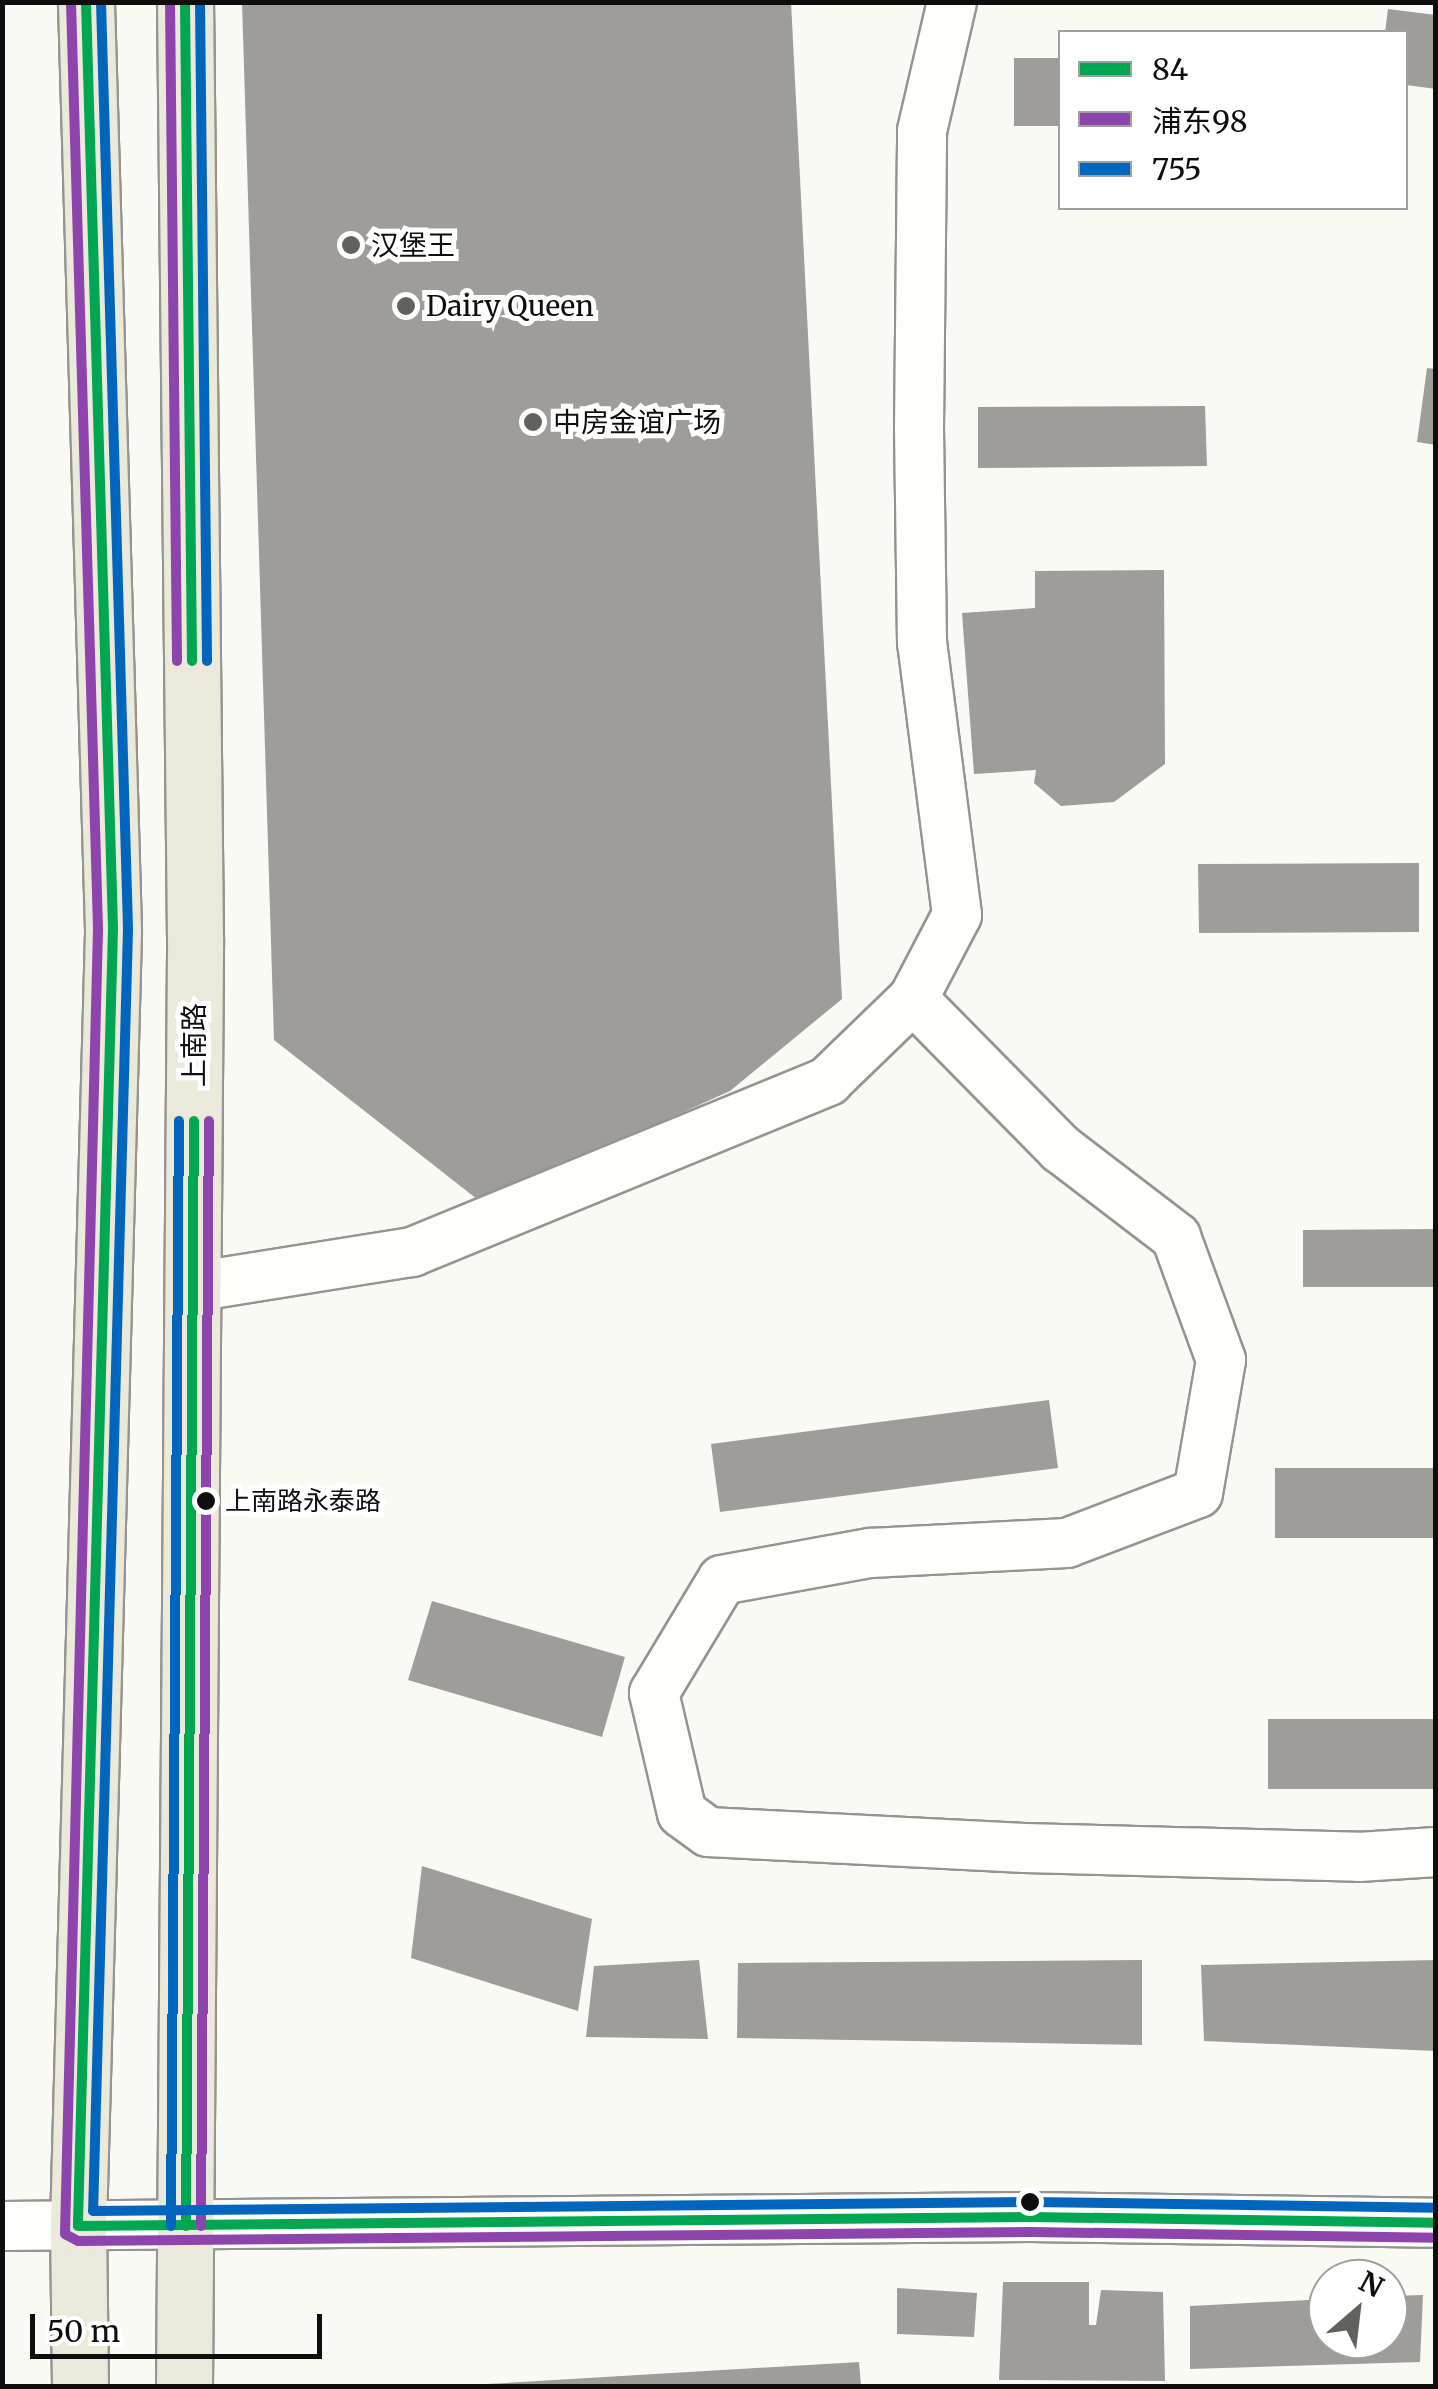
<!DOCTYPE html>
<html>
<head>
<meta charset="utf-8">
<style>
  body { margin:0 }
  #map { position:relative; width:1438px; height:2389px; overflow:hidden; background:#fafaf4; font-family:Merriweather,"Noto Sans SC",serif }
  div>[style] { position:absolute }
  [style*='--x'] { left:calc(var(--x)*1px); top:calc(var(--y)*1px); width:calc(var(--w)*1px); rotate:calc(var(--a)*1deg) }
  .building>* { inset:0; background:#9e9d99 }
  .roads { filter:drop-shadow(2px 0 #949492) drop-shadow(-2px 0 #949492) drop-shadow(0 2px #949492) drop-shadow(0 -2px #949492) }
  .minor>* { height:48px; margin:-24px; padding:0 24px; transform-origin:24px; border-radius:24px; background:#fefefd }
  .major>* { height:55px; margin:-27.5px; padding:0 27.5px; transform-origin:27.5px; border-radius:27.5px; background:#ebe9da }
  .bus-1>* { height:10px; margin:-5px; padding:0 5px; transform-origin:5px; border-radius:5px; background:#00a651 }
  .bus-2>* { height:10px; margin:-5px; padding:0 5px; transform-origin:5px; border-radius:5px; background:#8e44ad }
  .bus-3>* { height:10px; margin:-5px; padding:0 5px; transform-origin:5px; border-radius:5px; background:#0065bd }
  .dots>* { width:28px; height:28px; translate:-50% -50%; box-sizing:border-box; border:5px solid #fff; border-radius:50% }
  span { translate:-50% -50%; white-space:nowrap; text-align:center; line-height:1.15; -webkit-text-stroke:10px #fff; paint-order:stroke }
  .bus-label { font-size:26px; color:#0e0e0e }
  .left { translate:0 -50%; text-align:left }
  .poi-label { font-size:28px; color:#0e0e0e }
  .street-label { font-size:28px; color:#0e0e0e }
  .frame { position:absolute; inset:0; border:5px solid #0e0e0e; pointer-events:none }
  .legend { position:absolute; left:1058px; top:30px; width:350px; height:180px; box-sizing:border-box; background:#fff; border:2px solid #9f9f9f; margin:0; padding:12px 18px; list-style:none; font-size:30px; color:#0e0e0e }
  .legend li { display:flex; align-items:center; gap:20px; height:50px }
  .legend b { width:50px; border:2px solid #9f9f9f }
  .north { position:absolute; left:1308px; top:2259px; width:100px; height:100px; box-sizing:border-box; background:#fff; border:2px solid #9f9f9f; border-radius:50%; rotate:28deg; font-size:28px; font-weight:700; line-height:40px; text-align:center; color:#0e0e0e }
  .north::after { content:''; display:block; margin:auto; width:35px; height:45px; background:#61615e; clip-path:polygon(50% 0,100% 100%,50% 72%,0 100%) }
  .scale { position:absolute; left:30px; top:2314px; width:292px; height:45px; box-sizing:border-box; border:5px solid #0e0e0e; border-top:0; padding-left:12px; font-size:30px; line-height:35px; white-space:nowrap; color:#0e0e0e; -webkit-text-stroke:8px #fff; paint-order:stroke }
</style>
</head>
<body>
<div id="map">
  <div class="building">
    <div style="clip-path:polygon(242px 2px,791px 2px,842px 999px,730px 1091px,482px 1203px,274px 1040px)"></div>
    <div style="clip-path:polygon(1388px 9px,1436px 15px,1436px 89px,1406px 85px,1406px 32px,1385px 32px)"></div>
    <div style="clip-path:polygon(1014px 58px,1060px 58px,1060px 126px,1014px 126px)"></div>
    <div style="clip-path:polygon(1427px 368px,1436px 369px,1436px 445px,1417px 442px)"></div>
    <div style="clip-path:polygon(1205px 406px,1207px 466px,978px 468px,978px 407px)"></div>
    <div style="clip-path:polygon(1164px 570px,1165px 764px,1114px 802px,1061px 806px,1034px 783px,1036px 770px,974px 774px,962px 613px,1035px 608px,1035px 571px)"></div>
    <div style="clip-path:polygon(1419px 863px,1419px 932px,1199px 933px,1198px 864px)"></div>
    <div style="clip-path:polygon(1436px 1229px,1436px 1287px,1303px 1287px,1303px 1230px)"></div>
    <div style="clip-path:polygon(1049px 1400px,1058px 1468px,720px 1512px,711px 1444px)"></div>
    <div style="clip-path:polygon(1275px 1468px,1436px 1468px,1436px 1538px,1275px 1538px)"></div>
    <div style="clip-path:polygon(432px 1601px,625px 1657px,602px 1737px,408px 1680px)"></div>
    <div style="clip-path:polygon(1268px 1719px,1436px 1719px,1436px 1789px,1268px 1789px)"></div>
    <div style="clip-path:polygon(422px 1866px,592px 1919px,578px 2011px,411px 1958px)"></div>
    <div style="clip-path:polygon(699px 1960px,708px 2039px,586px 2037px,594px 1966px)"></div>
    <div style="clip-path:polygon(1142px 1960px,1142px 2045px,737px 2038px,738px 1963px)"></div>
    <div style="clip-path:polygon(1436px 1960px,1436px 2051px,1204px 2041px,1201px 1965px)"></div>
    <div style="clip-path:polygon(1003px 2282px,1089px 2282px,1089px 2325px,1096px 2325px,1101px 2290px,1163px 2292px,1165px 2381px,999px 2380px)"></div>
    <div style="clip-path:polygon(897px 2288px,977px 2293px,974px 2337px,897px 2334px)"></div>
    <div style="clip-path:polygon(1423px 2295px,1420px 2362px,1190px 2369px,1190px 2306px,1328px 2299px,1328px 2339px,1388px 2339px,1388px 2296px)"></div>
    <div style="clip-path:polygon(859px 2362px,861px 2386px,487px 2386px,487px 2384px)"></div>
  </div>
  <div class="roads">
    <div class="minor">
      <div style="--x:913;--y:999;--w:211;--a:45.4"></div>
      <div style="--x:1061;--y:1149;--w:145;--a:37.4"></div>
      <div style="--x:1176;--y:1237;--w:131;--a:69.9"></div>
      <div style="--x:1221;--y:1360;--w:135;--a:99.8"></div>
      <div style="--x:1198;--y:1493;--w:140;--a:159.1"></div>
      <div style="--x:1067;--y:1543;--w:197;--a:177.1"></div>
      <div style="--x:870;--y:1553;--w:150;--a:169.7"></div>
      <div style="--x:722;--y:1580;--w:132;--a:121"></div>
      <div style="--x:654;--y:1693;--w:123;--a:76.9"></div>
      <div style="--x:682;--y:1813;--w:32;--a:36"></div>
      <div style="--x:708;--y:1832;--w:317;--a:2.9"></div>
      <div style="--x:1025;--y:1848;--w:334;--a:1.5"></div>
      <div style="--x:1359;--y:1857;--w:77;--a:-3.7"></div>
      <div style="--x:193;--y:1287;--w:222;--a:-9.1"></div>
      <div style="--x:412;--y:1252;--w:450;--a:-22.3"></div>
      <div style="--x:828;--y:1081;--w:118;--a:-44"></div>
      <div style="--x:913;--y:999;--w:95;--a:-62.4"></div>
      <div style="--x:957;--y:915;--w:274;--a:-97.3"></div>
      <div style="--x:922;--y:643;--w:215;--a:-90.8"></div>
      <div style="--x:919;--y:428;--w:297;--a:-89.4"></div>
      <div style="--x:922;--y:131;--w:132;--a:-76.9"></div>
      <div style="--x:2;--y:2226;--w:1028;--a:-0.5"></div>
      <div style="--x:1030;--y:2217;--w:406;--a:0.8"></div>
    </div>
    <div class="major">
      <div style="--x:80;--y:2386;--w:160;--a:-90.7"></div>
      <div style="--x:78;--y:2226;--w:1297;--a:-88.45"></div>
      <div style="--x:113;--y:929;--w:927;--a:-91.67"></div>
      <div style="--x:184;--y:2386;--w:1448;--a:-89.56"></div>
      <div style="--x:195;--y:938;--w:936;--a:-90.61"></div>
    </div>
  </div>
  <div class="bus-1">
    <div style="--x:86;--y:2;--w:927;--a:88.33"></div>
    <div style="--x:113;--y:929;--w:1297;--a:91.55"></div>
    <div style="--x:78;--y:2226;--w:952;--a:-0.54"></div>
    <div style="--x:1030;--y:2217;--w:406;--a:0.8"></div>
    <div style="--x:185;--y:2;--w:659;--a:89.39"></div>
    <div style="--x:186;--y:2226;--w:1105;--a:-89.59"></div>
  </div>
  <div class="bus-2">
    <div style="--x:71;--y:2;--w:927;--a:88.33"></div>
    <div style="--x:98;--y:929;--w:1305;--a:91.45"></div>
    <div style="--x:65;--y:2234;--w:15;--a:28"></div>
    <div style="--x:78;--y:2241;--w:952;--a:-0.54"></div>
    <div style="--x:1030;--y:2232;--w:406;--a:0.8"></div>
    <div style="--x:170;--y:2;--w:659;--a:89.39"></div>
    <div style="--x:201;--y:2226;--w:1105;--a:-89.59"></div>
  </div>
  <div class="bus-3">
    <div style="--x:101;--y:2;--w:927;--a:88.33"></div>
    <div style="--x:128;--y:929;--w:1282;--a:91.56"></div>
    <div style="--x:93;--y:2211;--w:937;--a:-0.55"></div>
    <div style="--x:1030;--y:2202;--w:406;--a:0.8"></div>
    <div style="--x:200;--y:2;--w:659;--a:89.39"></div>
    <div style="--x:171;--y:2226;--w:1105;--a:-89.59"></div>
  </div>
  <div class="dots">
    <div style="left:351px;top:245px;background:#61615e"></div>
    <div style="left:406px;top:306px;background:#61615e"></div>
    <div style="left:533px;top:422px;background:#61615e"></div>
    <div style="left:206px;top:1501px;background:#0e0e0e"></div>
    <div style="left:1030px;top:2202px;background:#0e0e0e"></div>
  </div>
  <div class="bus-label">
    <span class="left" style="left:225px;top:1501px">上南路永泰路</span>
  </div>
  <div class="poi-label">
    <span class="left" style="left:371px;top:245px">汉堡王</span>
    <span class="left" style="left:426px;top:306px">Dairy Queen</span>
    <span class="left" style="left:553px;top:422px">中房金谊广场</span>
  </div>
  <div class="street-label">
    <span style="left:194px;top:1045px;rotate:-90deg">上南路</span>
  </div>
  <div class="frame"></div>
  <ul class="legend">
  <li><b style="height:12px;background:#00a651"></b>84</li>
  <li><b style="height:12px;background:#8e44ad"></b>浦东98</li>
  <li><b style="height:12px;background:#0065bd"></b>755</li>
  </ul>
  <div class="north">N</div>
  <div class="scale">50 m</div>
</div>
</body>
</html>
